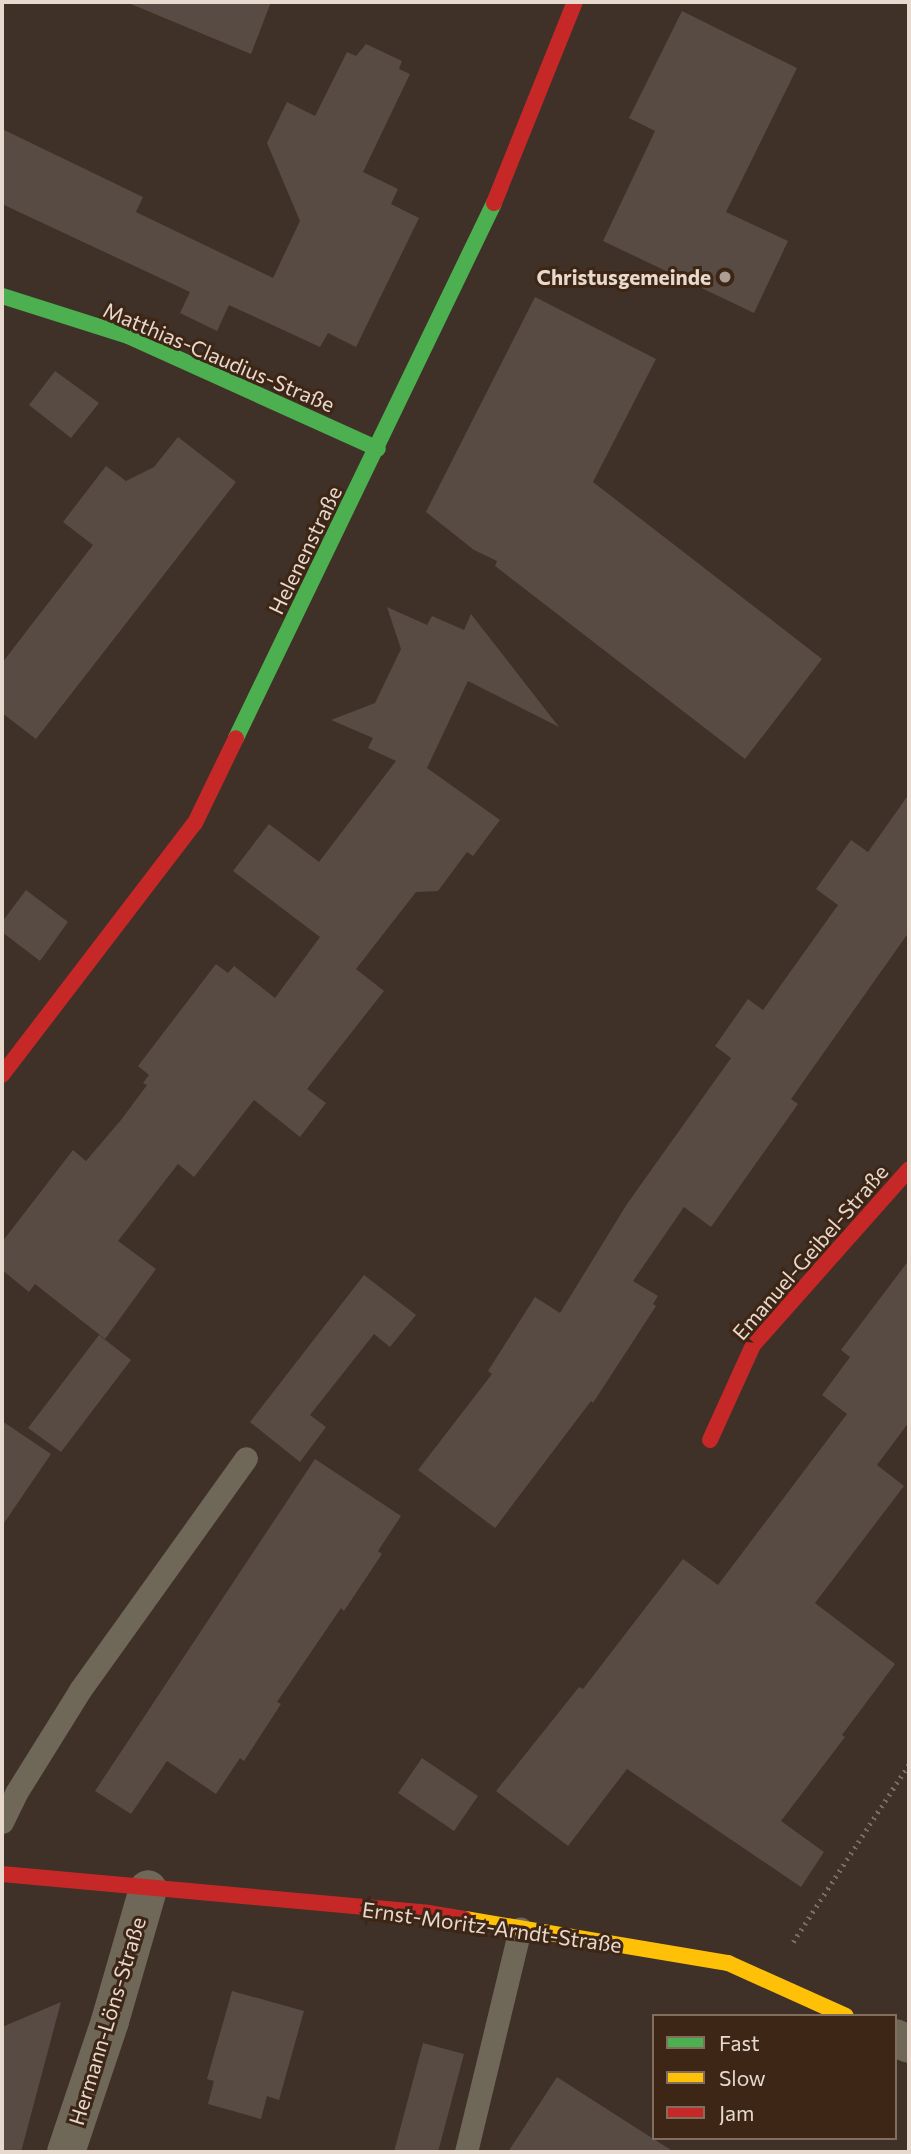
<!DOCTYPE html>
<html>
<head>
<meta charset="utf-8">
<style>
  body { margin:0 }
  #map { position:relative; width:911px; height:2154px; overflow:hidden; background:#3f3128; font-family:Commissioner,sans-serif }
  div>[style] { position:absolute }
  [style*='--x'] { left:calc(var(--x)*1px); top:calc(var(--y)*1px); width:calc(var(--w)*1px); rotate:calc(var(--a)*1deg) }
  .building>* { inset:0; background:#574b44 }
  .path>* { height:4.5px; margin-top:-2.25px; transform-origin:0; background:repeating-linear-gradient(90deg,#766e63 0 2px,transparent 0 7px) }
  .lane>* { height:23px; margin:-11.5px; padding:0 11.5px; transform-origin:11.5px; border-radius:11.5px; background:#6f6858 }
  .street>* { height:38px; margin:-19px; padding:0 19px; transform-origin:19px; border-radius:19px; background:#6f6858 }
  .fast>* { height:16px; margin:-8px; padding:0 8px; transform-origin:8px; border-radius:8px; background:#4caf50 }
  .slow>* { height:16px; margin:-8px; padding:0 8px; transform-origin:8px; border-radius:8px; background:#ffc107 }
  .jam>* { height:16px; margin:-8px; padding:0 8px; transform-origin:8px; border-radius:8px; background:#c62828 }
  .dots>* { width:19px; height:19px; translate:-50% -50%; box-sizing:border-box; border:4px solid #3d2615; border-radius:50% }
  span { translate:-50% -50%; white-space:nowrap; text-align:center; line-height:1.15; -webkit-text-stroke:6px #3d2615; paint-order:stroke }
  .poi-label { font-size:21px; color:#e8d9ce; font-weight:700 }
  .right { translate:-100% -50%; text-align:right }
  .street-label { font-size:21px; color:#e8d9ce }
  .frame { position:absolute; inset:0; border:4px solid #e8d9ce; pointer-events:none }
  .legend { position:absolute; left:652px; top:2014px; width:245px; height:126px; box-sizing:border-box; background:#3d2615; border:2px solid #816e5f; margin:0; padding:9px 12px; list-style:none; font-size:21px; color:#e8d9ce }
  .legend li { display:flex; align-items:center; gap:14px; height:35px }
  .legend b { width:35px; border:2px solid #816e5f }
</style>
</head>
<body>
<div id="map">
  <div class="building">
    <div style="clip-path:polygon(126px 2px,271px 2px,251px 54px)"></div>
    <div style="clip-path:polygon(682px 11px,797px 68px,726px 212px,788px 241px,754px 313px,603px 241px,655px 131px,629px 118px)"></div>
    <div style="clip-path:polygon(366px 44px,402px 61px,399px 69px,410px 74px,363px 172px,398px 189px,391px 204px,419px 218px,356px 347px,328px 333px,320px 347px,229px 305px,217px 331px,180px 313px,190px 292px,2px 204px,2px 129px,143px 197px,136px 212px,273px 278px,300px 221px,267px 143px,287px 102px,315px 116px,347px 52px,356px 56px)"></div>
    <div style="clip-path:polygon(535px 297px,656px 359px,593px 482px,822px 659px,745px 759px,495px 566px,497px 561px,474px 550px,426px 512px)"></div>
    <div style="clip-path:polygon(55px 371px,99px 403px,71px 438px,29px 405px)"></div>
    <div style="clip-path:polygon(178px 437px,236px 482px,36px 739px,2px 713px,2px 663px,93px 545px,63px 522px,106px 466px,126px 481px,154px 467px)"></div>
    <div style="clip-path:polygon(387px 607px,427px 625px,432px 616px,464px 630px,471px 614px,559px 727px,468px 681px,427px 768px,500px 820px,473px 856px,467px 852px,438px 891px,416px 892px,356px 969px,384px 991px,307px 1089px,326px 1103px,300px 1137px,254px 1100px,194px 1177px,178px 1164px,118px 1241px,156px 1269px,105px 1339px,35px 1284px,29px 1292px,2px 1270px,2px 1242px,73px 1150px,86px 1161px,121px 1120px,147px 1085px,143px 1083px,149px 1075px,138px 1066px,216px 964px,228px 973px,234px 966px,275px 998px,320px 937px,233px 871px,269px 824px,319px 862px,396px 761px,368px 748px,373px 738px,331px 720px,375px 703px,401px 649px)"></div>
    <div style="clip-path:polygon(909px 794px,909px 932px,791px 1099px,798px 1104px,711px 1227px,684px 1207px,633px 1281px,658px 1296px,653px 1304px,656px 1306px,593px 1403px,591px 1401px,495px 1528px,418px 1470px,492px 1374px,488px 1371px,535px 1297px,560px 1313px,627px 1204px,731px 1058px,715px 1046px,748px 999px,763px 1010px,838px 905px,816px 889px,851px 840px,868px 852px)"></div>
    <div style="clip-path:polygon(26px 890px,68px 922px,40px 961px,2px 932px,2px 922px)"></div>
    <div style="clip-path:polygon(909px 1260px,909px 1422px,877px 1465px,904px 1486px,815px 1603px,895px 1664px,842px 1735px,845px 1737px,781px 1821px,824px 1852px,801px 1887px,627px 1769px,568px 1846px,496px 1791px,579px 1687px,583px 1689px,683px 1559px,718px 1585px,847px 1414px,822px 1395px,850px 1357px,841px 1350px)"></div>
    <div style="clip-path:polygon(364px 1275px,416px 1315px,390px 1347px,374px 1334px,310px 1415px,326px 1427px,300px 1462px,250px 1422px)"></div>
    <div style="clip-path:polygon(99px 1335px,131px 1360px,61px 1452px,28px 1428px)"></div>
    <div style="clip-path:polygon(2px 1421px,51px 1454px,2px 1526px)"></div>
    <div style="clip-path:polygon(315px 1459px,401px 1516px,378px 1551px,382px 1554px,344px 1611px,341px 1608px,277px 1702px,281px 1704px,244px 1761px,240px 1758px,216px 1794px,167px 1761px,131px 1814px,95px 1791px)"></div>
    <div style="clip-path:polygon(422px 1758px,478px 1796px,454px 1831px,398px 1793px)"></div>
    <div style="clip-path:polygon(232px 1991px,304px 2011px,279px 2100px,267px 2096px,261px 2119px,208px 2104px,214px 2081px,207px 2079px)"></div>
    <div style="clip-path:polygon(61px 2002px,21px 2152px,2px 2152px,2px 2027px)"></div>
    <div style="clip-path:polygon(423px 2043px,464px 2054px,438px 2152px,394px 2152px)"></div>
    <div style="clip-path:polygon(557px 2077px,591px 2099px,674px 2152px,508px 2152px)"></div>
  </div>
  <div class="path">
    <div style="--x:793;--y:1942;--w:212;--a:-56.9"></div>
  </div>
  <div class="lane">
    <div style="--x:2;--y:1822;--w:32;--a:-64"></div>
    <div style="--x:16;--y:1793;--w:121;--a:-58.1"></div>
    <div style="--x:80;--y:1690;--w:285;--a:-54.4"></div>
    <div style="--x:466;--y:2152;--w:230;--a:-76.4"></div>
  </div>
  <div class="street">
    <div style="--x:895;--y:2038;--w:15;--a:23"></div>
    <div style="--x:66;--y:2152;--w:138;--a:-71.4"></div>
    <div style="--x:110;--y:2021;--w:137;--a:-73.9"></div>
  </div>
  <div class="fast">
    <div style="--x:2;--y:296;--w:132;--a:17.6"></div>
    <div style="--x:128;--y:336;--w:274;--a:24.3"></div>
    <div style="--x:236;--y:738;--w:594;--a:-64.25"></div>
  </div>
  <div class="slow">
    <div style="--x:465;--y:1919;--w:267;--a:9.5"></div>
    <div style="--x:728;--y:1963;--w:129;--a:24.2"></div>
  </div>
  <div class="jam">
    <div style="--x:494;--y:203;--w:217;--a:-68.1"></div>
    <div style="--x:2;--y:1075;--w:317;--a:-52.6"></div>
    <div style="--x:195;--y:823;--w:94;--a:-64.2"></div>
    <div style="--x:710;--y:1440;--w:104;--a:-65.6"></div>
    <div style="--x:753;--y:1345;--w:235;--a:-48.4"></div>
    <div style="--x:2;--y:1874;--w:428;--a:5.2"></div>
    <div style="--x:428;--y:1913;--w:37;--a:9"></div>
  </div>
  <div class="dots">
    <div style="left:725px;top:277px;background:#ad9e94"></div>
  </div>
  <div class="poi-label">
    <span class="right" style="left:711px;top:277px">Christusgemeinde</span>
  </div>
  <div class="street-label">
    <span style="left:219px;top:357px;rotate:23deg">Matthias-Claudius-Straße</span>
    <span style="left:305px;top:550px;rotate:-64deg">Helenenstraße</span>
    <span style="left:810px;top:1252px;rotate:-49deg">Emanuel-Geibel-Straße</span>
    <span style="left:492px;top:1927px;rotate:8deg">Ernst-Moritz-Arndt-Straße</span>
    <span style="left:107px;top:2021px;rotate:-73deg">Hermann-Löns-Straße</span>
  </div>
  <div class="frame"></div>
  <ul class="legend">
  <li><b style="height:9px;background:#4caf50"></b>Fast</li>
  <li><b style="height:9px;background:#ffc107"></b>Slow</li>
  <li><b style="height:9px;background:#c62828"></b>Jam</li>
  </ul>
</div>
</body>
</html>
